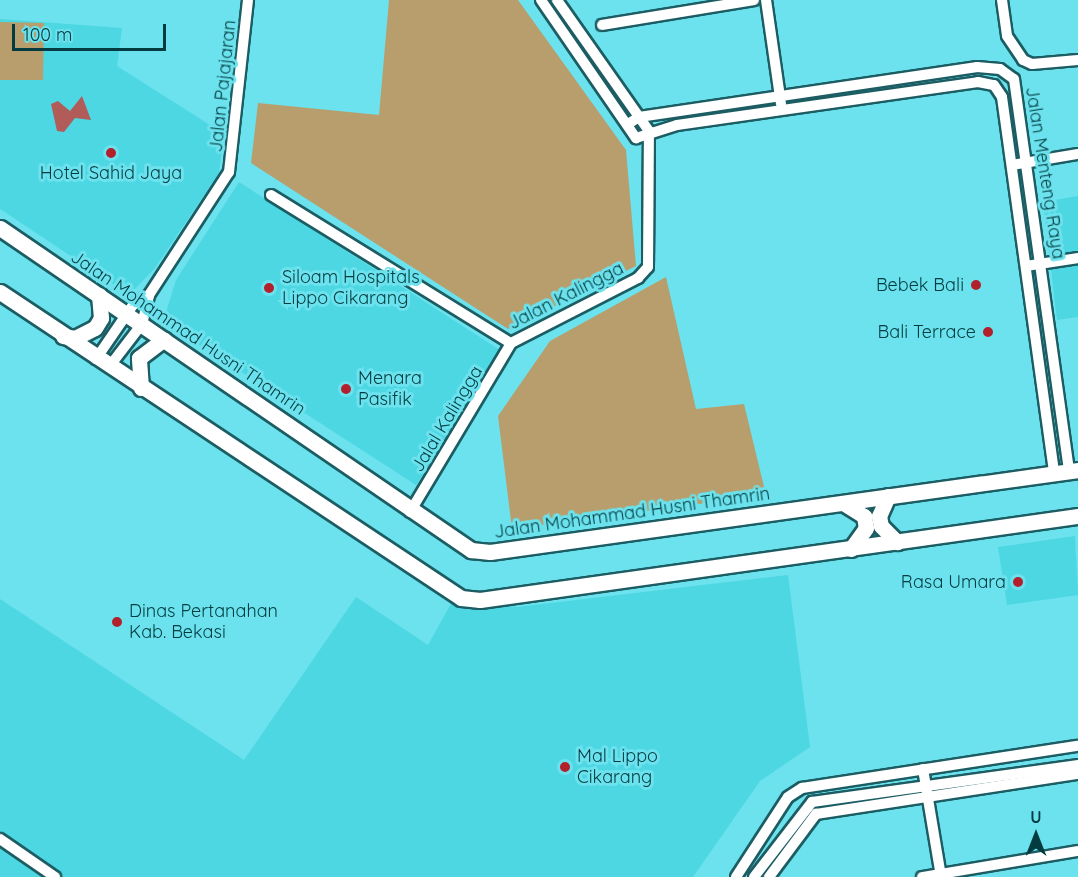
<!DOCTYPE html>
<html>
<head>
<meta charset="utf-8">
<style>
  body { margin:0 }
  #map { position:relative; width:1078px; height:877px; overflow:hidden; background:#6be2ed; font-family:Quicksand,sans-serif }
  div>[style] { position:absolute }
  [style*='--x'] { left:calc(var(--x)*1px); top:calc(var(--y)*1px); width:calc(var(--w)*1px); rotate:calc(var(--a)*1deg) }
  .built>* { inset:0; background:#4dd7e2 }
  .green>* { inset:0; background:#b89e6c }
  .water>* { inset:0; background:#b25c59 }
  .roads { filter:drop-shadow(2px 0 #1c5d63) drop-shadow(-2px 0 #1c5d63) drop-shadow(0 2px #1c5d63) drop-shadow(0 -2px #1c5d63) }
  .street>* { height:10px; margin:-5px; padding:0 5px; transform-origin:5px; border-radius:5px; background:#fff }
  .secondary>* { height:15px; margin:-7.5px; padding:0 7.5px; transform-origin:7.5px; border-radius:7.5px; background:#fff }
  .dots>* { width:16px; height:16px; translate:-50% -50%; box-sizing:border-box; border:3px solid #6be2ed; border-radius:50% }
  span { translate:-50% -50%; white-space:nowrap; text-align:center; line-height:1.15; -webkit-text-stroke:6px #6be2ed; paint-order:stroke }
  .street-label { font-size:18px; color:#033c40 }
  .poi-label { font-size:18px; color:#033c40 }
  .left { translate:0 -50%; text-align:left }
  .right { translate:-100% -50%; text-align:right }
  .north { position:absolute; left:1006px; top:805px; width:60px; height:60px; -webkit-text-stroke:4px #6be2ed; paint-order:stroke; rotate:0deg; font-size:16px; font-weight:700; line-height:24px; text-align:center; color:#033c40 }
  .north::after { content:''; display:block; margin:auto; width:21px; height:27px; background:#033c40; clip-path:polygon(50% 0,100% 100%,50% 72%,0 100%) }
  .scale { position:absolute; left:12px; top:24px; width:154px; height:27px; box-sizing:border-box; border:3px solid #033c40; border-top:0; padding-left:8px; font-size:18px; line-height:21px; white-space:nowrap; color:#033c40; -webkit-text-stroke:4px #6be2ed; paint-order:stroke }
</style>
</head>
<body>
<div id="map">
  <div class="built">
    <div style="clip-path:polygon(0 19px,122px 28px,117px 66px,224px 134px,219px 173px,155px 268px,134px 290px,122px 290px,0 209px)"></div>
    <div style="clip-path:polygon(239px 182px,503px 352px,416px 485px,170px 326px,167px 309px,176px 280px)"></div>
    <div style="clip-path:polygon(1078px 196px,1078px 317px,1057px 320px,1043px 202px)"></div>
    <div style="clip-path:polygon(1075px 536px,1078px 595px,1007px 605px,998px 547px)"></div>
    <div style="clip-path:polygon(788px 575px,810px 747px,760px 781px,693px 877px,0 877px,0 599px,244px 760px,356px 597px,428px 645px,453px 600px,517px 607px)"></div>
  </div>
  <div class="green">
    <div style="clip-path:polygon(389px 0,518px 0,626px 150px,636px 266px,508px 329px,251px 163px,258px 103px,379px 115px)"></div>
    <div style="clip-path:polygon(0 22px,44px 23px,43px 80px,0 80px)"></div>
    <div style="clip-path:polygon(666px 277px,696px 409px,744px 404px,766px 495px,512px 529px,498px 416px,550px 341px)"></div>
  </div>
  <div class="water">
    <div style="clip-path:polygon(82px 96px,91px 120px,75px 118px,64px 132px,57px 131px,51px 104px,58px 101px,70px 111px)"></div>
  </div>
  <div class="roads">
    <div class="street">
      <div style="--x:541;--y:0;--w:168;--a:55.5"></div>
      <div style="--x:766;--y:0;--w:105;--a:81.8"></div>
      <div style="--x:1002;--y:0;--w:36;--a:82"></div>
      <div style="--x:1007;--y:36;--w:29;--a:56"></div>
      <div style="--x:1023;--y:60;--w:10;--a:24"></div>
      <div style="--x:1032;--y:64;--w:46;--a:-5"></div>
      <div style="--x:602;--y:25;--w:154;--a:-9.3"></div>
      <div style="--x:628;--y:124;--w:13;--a:-32"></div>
      <div style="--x:639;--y:117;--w:342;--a:-8.4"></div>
      <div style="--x:977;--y:67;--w:23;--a:5"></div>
      <div style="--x:1000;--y:69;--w:17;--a:36"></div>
      <div style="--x:1014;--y:79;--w:397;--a:82"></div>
      <div style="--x:636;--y:138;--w:43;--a:-17.6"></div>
      <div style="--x:677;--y:125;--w:304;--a:-8.1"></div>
      <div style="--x:978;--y:82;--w:16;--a:11"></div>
      <div style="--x:994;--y:85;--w:14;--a:56"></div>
      <div style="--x:1002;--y:97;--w:380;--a:82.1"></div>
      <div style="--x:1012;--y:165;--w:67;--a:-9.5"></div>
      <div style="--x:271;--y:195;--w:282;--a:31.7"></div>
      <div style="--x:1026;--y:266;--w:53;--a:-8.7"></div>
      <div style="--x:511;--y:343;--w:143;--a:-27.1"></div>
      <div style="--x:638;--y:278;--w:15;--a:-48"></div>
      <div style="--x:648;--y:267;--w:136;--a:-89.6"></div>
      <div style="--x:649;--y:131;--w:160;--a:-125.1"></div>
      <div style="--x:96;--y:359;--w:65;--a:-55.6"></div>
      <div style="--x:133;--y:305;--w:19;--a:-32"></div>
      <div style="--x:149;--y:295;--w:147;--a:-57"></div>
      <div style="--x:229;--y:172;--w:173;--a:-83.7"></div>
      <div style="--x:109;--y:367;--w:54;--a:-52.5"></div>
      <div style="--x:142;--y:324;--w:30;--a:-76"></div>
      <div style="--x:410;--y:512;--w:197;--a:-59.1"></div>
      <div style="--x:923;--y:769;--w:109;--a:80.5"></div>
      <div style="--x:0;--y:839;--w:67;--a:34.6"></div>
      <div style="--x:736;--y:877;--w:95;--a:-57"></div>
      <div style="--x:788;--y:797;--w:17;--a:-33"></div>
      <div style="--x:802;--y:788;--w:279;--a:-8.7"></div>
      <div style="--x:754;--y:877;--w:95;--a:-52.3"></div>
      <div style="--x:812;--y:802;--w:269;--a:-7.9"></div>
      <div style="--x:769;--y:877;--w:79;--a:-53.3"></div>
      <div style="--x:816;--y:814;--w:265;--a:-8.7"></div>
      <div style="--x:922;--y:877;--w:158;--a:-9.5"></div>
    </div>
    <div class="secondary">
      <div style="--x:0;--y:228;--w:571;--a:34.36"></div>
      <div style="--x:471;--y:550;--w:19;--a:6"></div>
      <div style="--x:490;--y:552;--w:594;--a:-7.94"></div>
      <div style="--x:0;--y:292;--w:553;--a:33.58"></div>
      <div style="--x:461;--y:598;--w:19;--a:6"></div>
      <div style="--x:480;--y:600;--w:604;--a:-8"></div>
      <div style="--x:63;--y:336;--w:12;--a:9"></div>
      <div style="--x:75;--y:338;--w:22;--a:-27"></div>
      <div style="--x:95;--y:328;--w:12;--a:-59"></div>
      <div style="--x:101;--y:318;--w:23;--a:-95"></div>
      <div style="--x:141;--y:388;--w:30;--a:-94"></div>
      <div style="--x:139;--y:358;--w:31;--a:-37"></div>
      <div style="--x:888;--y:496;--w:22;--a:114"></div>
      <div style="--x:879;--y:516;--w:10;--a:79"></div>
      <div style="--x:881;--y:526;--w:23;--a:45"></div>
      <div style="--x:843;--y:503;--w:25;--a:32"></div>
      <div style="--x:864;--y:516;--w:12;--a:81"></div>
      <div style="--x:866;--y:528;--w:26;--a:126"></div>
    </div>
  </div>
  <div class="dots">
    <div style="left:111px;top:153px;background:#b2202c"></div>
    <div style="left:976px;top:285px;background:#b2202c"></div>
    <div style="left:269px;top:288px;background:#b2202c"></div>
    <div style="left:988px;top:332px;background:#b2202c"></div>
    <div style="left:346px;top:389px;background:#b2202c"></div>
    <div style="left:1018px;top:582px;background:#b2202c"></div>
    <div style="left:117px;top:622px;background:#b2202c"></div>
    <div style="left:565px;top:767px;background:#b2202c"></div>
  </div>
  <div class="street-label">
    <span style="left:223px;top:86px;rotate:-84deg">Jalan Pajajaran</span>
    <span style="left:1045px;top:173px;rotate:81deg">Jalan Menteng Raya</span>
    <span style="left:566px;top:296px;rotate:-27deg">Jalan Kalingga</span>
    <span style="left:188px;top:333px;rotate:34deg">Jalan Mohammad Husni Thamrin</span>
    <span style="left:447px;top:419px;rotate:-59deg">Jalal Kalingga</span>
    <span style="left:632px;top:513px;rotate:-8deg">Jalan Mohammad Husni Thamrin</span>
  </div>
  <div class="poi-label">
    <span style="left:111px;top:173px">Hotel Sahid Jaya</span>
    <span class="left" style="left:282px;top:288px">Siloam Hospitals<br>Lippo Cikarang</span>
    <span class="right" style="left:964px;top:285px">Bebek Bali</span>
    <span class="right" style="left:976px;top:332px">Bali Terrace</span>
    <span class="left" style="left:358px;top:389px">Menara<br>Pasifik</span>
    <span class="right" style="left:1006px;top:582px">Rasa Umara</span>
    <span class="left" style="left:129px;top:622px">Dinas Pertanahan<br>Kab. Bekasi</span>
    <span class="left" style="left:577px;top:767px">Mal Lippo<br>Cikarang</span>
  </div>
  <div class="north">U</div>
  <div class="scale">100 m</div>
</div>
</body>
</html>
